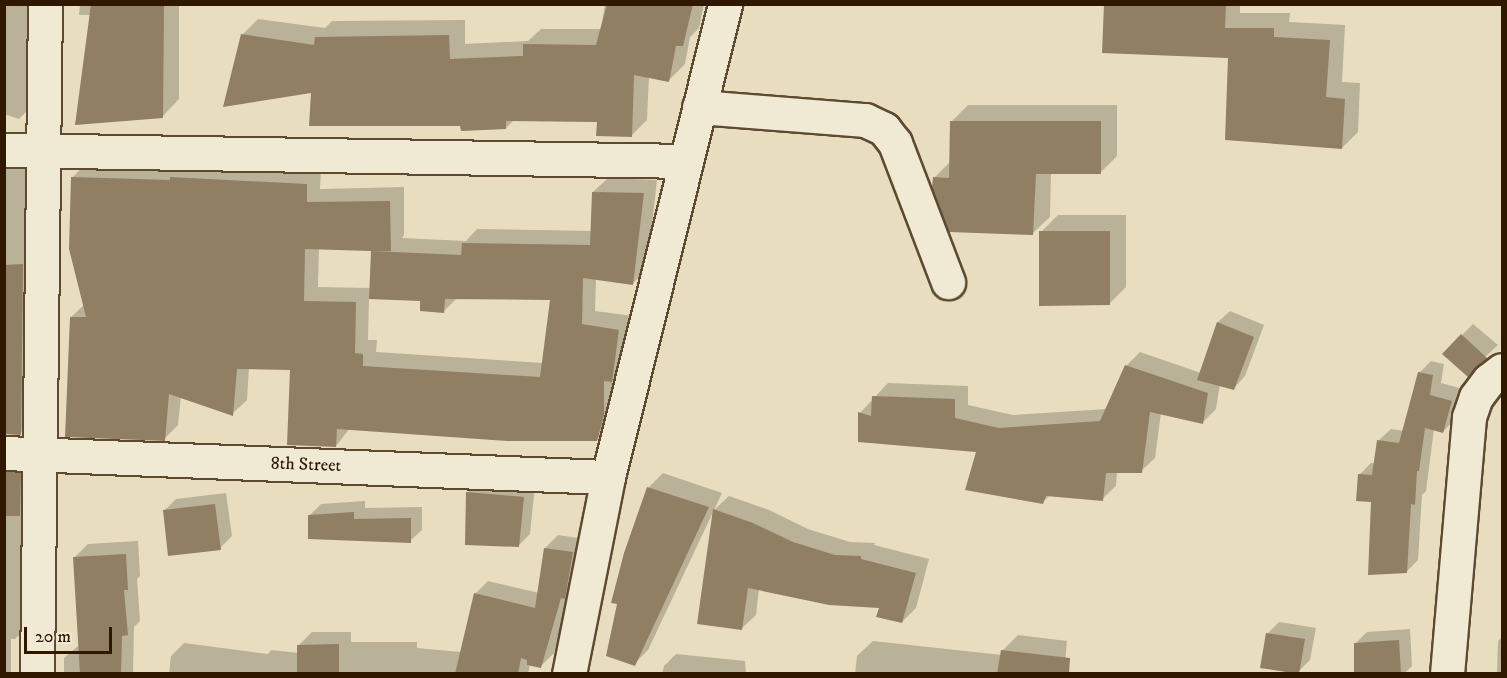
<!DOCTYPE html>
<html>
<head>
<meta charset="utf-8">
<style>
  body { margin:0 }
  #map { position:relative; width:1507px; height:678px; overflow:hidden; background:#e8debf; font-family:"IM FELL DW Pica",serif }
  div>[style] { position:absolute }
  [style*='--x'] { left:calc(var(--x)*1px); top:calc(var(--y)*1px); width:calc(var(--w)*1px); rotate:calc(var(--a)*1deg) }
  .shadow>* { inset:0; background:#0003 }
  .building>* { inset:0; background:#907f63 }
  .roads { filter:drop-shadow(2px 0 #5e4a30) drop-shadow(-2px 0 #5e4a30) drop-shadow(0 2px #5e4a30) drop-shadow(0 -2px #5e4a30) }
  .minor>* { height:33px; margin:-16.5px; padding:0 16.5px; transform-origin:16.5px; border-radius:16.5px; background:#f0ead5 }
  .secondary>* { height:33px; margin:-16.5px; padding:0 16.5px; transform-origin:16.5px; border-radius:16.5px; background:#f0ead5 }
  span { translate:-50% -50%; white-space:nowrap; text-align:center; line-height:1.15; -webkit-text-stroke:4.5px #f0ead5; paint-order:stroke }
  .street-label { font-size:18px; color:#301800 }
  .frame { position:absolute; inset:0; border:6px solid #301800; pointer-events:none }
  .scale { position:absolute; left:24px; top:627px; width:88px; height:27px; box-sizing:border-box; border:3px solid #301800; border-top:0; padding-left:8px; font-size:18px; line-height:21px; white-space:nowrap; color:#301800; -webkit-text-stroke:4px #f0ead5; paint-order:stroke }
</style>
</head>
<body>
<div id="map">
  <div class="shadow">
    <div style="clip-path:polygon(4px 4px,43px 4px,40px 98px,19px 119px,4px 114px)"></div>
    <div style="clip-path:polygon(80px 4px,179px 4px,179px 99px,163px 116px,91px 15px,79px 15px)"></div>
    <div style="clip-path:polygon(605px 4px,704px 4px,699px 28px,690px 37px,685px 64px,669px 80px,649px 76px,647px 120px,631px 136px,598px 120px,514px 120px,506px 128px,462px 124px,312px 92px,242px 35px,258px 19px,325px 28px,332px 21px,465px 20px,465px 44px,528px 41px,541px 29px,601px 29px)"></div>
    <div style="clip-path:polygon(1106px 4px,1240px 4px,1240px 13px,1290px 13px,1289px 22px,1345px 25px,1342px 82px,1360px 83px,1358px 132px,1342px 148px,1229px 57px)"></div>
    <div style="clip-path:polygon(968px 105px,1117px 105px,1117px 156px,1100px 173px,1051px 173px,1050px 217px,1033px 233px,934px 178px,951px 161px,951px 122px)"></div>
    <div style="clip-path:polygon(29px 162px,25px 289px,38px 287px,36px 418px,20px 433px,4px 434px,4px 163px)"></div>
    <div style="clip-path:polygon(evenodd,86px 163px,321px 170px,320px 189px,404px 187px,404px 235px,402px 238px,466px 241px,477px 229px,592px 231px,593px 192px,608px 178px,657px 180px,647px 269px,633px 283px,596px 278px,595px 311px,633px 316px,611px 425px,597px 440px,350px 428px,336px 446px,291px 368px,249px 367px,247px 400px,232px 414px,181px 396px,178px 425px,164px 439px,71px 317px,85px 304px,72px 178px,86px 163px,319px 248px,372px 249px,371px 288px,318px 287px,319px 248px,86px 163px,369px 298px,421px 300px,444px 311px,457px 298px,552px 299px,543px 363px,376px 352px,377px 340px,368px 340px,369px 298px)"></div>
    <div style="clip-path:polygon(1058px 215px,1126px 215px,1126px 287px,1109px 304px,1041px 232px)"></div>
    <div style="clip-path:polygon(1230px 311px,1264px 325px,1245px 376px,1234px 388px,1220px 384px,1216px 409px,1202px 423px,1161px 413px,1155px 458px,1141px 471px,1117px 472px,1116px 486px,1102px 499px,1050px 495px,1043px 502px,978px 451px,860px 413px,888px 383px,968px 386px,968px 405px,1013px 415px,1107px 409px,1126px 366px,1140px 352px,1201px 373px,1218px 322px)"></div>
    <div style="clip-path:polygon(1473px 324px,1498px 345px,1467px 374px,1462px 335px)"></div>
    <div style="clip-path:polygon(1431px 361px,1444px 364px,1441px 383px,1463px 389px,1454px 420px,1443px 432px,1434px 429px,1426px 491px,1422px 495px,1418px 560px,1406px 572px,1359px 475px,1371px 463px,1375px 463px,1379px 440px,1391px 429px,1404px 431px,1419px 373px)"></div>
    <div style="clip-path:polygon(4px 448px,36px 457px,31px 624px,15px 639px,11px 639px,11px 674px,4px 674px)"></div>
    <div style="clip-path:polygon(663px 473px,722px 493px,714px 510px,729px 496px,769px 510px,808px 529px,850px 542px,875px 543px,874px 545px,929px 559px,916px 608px,902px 622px,881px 607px,759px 589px,756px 615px,741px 629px,714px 510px,648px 650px,634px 664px,619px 603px,626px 553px,649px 487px)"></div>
    <div style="clip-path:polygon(480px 481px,535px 485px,530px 534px,518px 546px,468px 492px)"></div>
    <div style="clip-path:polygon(226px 493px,232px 536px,220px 548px,164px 511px,176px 499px)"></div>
    <div style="clip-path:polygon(365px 501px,365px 508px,422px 507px,422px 530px,410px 541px,310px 515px,321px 504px)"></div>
    <div style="clip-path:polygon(558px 535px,585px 539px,554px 653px,541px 666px,530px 664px,528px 674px,169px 674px,171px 656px,184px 643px,268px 654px,271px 650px,299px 653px,299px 645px,312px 632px,351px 632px,351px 642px,417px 642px,417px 648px,461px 652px,475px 594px,488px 581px,539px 593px,545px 548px)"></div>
    <div style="clip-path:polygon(138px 541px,140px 576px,137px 579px,140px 621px,134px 627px,133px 674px,64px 674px,64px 658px,79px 645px,75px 557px,88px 544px)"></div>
    <div style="clip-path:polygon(1279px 622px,1316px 628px,1310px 660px,1298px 672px,1262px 666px,1268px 633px)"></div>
    <div style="clip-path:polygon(1410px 629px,1412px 666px,1404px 674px,1355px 674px,1355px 644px,1367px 632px)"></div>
    <div style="clip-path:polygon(1018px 635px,1067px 641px,1064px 674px,855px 674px,857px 656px,873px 641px,1002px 655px,1002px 651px)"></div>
    <div style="clip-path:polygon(1502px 637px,1502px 674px,1497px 674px,1498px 641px)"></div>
    <div style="clip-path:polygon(676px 654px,745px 661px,746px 674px,662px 674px,664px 666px)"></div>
  </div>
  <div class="building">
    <div style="clip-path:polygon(91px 4px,164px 4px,163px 118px,75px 125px)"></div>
    <div style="clip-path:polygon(607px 4px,693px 4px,683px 46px,676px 46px,669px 82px,634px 75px,632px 137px,596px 136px,597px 122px,506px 121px,506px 129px,461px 131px,460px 126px,309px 126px,311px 93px,223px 107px,241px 34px,314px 45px,315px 37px,449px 35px,450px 59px,523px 56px,523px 44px,596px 45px)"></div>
    <div style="clip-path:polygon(1104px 4px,1226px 4px,1225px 28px,1274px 28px,1274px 37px,1330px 40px,1326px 97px,1345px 99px,1342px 149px,1225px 140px,1228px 58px,1102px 53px)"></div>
    <div style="clip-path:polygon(950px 121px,1101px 121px,1101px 174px,1036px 174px,1033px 235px,949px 232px,932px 188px,933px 177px,949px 178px)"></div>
    <div style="clip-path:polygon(evenodd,71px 177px,170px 180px,170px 177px,307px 184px,307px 202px,390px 201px,391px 251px,371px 251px,461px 255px,462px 243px,590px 245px,592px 192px,644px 193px,633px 285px,583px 278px,582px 324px,619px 330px,612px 382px,604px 381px,604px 415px,597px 441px,507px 441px,337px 429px,336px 447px,287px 445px,290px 370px,237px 369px,233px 416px,169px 394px,165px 441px,65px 437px,70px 317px,86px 317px,69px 249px,71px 177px,305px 249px,371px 251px,369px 299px,420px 301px,420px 311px,444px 313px,445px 299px,550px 300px,540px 377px,363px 366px,363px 354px,355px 353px,356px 302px,304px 301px,305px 249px)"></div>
    <div style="clip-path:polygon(1039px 231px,1110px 231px,1110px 305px,1039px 306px)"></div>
    <div style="clip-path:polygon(23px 264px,21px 435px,4px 434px,4px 265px)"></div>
    <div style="clip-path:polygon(1217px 322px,1254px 337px,1234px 390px,1197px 380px)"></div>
    <div style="clip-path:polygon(1461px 334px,1487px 358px,1468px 377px,1442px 354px)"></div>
    <div style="clip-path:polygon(1125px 365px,1208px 393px,1203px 424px,1150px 412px,1142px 473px,1106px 473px,1103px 501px,1046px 496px,1043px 504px,965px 490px,976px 452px,858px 442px,858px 412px,871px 416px,872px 396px,955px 399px,955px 418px,999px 428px,1100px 421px)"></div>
    <div style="clip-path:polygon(1418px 372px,1433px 375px,1430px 395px,1452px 401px,1443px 433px,1425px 428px,1419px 471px,1417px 471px,1415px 505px,1411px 504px,1407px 573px,1368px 575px,1371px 502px,1356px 501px,1358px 474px,1372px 475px,1377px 440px,1399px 443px)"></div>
    <div style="clip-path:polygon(4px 472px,21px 472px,20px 516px,4px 516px)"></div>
    <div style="clip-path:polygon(647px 487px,709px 507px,635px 666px,606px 656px,617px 604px,611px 603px,624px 553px)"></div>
    <div style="clip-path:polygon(466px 492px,524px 497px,519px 547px,465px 545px)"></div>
    <div style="clip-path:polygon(215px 504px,221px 550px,168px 556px,163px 510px)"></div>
    <div style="clip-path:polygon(713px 509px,753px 523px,793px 542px,835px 555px,861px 556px,861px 559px,916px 573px,902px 623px,876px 617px,879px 608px,829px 605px,748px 588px,742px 630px,697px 624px)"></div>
    <div style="clip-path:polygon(354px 512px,354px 519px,411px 518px,411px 543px,308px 539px,308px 515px)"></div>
    <div style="clip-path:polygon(544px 548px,573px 552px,565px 599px,561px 598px,541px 668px,527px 665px,527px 660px,521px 658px,518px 674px,455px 674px,474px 593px,535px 608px)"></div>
    <div style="clip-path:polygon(126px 554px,128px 590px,124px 590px,128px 635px,122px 636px,121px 674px,80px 674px,73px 557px)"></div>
    <div style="clip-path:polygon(1266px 633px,1305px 639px,1299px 674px,1260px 668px)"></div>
    <div style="clip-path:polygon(1399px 640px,1401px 674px,1354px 674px,1354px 643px)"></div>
    <div style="clip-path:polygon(339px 644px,339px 674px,297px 674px,297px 645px)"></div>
    <div style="clip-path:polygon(1001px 650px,1070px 658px,1069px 674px,997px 674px)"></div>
  </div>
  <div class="roads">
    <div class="minor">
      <div style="--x:699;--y:107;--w:167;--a:4.5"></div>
      <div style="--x:865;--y:120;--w:21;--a:25"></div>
      <div style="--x:884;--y:129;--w:18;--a:52"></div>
      <div style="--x:895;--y:143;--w:149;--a:69.1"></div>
      <div style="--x:4;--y:150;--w:682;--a:0.92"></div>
      <div style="--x:4;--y:453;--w:604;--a:2.28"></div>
      <div style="--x:569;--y:674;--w:201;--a:-78.8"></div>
      <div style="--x:608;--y:477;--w:487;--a:-76.1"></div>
      <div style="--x:1447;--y:674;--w:258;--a:-85.1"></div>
      <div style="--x:1469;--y:417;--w:21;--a:-71"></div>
      <div style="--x:1476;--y:397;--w:21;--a:-53"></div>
      <div style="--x:1489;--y:380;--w:16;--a:-38"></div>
    </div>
    <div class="secondary">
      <div style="--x:37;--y:674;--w:670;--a:-89.32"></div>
    </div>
  </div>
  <div class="street-label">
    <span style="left:306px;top:465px;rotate:2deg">8th Street</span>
  </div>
  <div class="frame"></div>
  <div class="scale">20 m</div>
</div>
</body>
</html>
